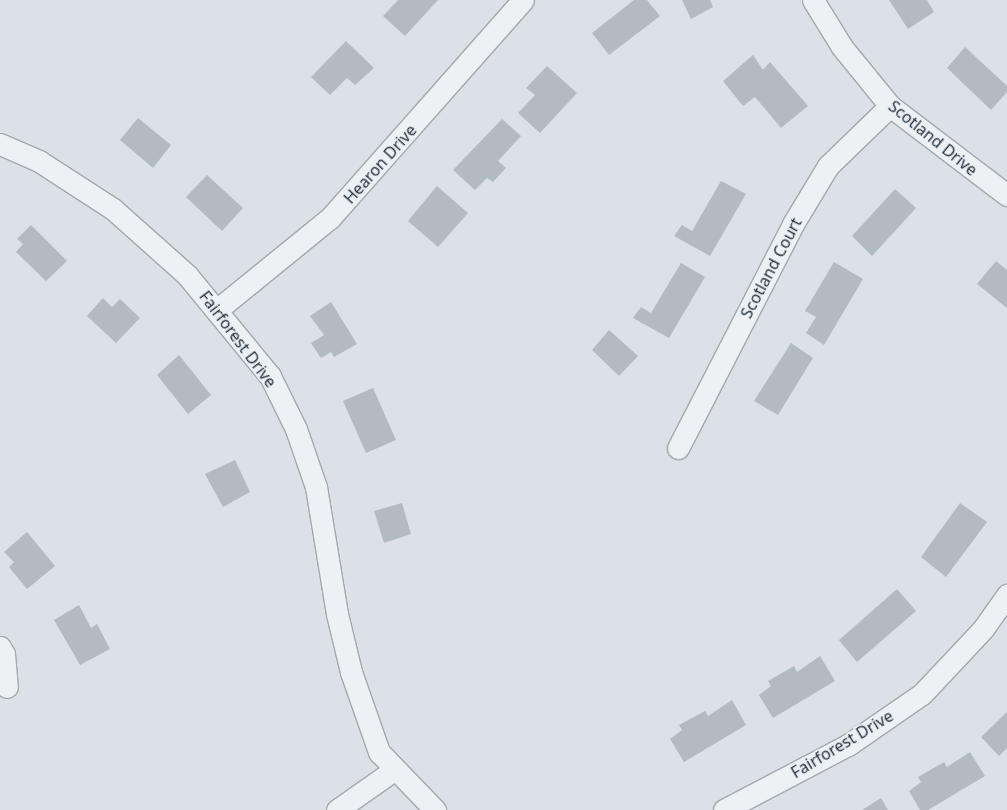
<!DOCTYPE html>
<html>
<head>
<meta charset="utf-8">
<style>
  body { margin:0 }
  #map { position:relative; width:1007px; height:810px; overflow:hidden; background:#dbe1e6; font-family:"Noto Sans",sans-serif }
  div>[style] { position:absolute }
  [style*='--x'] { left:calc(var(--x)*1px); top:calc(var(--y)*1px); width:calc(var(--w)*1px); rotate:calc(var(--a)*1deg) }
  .building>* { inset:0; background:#b2bbc2 }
  .roads { filter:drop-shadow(1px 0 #a1a9b0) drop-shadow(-1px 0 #a1a9b0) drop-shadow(0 1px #a1a9b0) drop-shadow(0 -1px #a1a9b0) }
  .street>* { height:21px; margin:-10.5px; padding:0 10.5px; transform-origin:10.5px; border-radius:10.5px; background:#eef1f4 }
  span { translate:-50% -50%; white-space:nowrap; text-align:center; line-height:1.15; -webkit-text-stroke:4px #eaf0f4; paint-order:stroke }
  .street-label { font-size:16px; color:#25313c }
</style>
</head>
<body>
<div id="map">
  <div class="building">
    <div style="clip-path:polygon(398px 0,438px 0,405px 36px,383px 16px)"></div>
    <div style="clip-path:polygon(634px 0,647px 0,660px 16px,609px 55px,592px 33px)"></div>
    <div style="clip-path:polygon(682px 0,710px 0,713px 7px,691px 19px)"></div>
    <div style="clip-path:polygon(889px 0,927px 0,934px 12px,908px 29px)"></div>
    <div style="clip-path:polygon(346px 41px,374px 68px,355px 85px,347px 78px,330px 95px,311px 77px)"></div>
    <div style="clip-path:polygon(965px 47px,1007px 86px,1007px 92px,991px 110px,947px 68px)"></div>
    <div style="clip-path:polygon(753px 55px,763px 70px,770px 62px,808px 106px,781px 128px,755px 97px,743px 106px,723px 81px)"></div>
    <div style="clip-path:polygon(547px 66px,577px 93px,540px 133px,518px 113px,535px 95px,526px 88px)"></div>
    <div style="clip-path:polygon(138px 118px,171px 145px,153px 168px,120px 140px)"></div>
    <div style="clip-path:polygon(502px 119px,521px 136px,498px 161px,506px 168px,493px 182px,487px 178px,475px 190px,453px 170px)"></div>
    <div style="clip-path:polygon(207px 175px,243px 208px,222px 231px,186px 197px)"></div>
    <div style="clip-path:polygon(721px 181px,746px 194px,710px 256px,674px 236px,682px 225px,692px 231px)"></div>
    <div style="clip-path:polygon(437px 186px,468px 213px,438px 247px,408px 221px)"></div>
    <div style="clip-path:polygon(895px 189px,916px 208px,872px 256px,852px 236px)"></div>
    <div style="clip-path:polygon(31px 225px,67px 261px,46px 281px,16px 252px,23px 244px,17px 239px)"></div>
    <div style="clip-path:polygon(996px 261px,1007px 270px,1007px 308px,977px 284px)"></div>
    <div style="clip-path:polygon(834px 262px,863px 279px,824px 345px,806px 333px,816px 317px,805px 311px)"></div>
    <div style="clip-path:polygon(681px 263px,705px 277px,669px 338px,633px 318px,641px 307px,651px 313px)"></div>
    <div style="clip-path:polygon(103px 298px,112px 307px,120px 299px,140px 318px,116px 343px,87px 316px)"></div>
    <div style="clip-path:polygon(331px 302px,357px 344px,334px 357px,331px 352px,321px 358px,311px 343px,324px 335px,310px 316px)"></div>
    <div style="clip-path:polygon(609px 330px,638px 356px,619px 376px,592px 350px)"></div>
    <div style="clip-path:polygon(791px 343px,813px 358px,778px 415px,754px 401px)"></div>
    <div style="clip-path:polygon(179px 355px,211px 395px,188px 414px,157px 375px)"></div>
    <div style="clip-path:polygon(373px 388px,396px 440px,366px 453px,343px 401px)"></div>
    <div style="clip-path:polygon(235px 460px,250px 492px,223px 507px,205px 474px)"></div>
    <div style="clip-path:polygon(402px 503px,411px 534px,384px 543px,374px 511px)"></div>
    <div style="clip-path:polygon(960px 503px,987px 522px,946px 577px,921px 557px)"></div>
    <div style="clip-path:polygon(27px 532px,55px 566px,27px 589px,9px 567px,14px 562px,4px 552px)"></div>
    <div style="clip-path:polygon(897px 589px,916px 611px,857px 662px,839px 640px)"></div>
    <div style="clip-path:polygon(79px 605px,91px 628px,97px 624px,110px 649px,80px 665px,54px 620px)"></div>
    <div style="clip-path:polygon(820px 656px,835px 681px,773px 718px,759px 695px,771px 686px,768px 681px,794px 666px,797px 672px)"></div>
    <div style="clip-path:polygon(732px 700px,746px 725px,684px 762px,670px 739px,682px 730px,679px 725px,705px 711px,708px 716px)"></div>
    <div style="clip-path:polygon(1007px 712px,1007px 748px,999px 756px,981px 737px)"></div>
    <div style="clip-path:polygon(970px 752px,985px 776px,928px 810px,920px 810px,909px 791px,921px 782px,918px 777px,944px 762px,947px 767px)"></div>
    <div style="clip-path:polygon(881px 798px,888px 810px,862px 810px)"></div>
  </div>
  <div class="roads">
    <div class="street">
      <div style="--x:813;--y:0;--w:55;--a:58.3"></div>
      <div style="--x:842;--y:47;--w:76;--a:50.9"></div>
      <div style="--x:890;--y:106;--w:147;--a:37.3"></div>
      <div style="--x:0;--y:144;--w:43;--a:23.6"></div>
      <div style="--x:39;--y:161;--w:88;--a:33"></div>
      <div style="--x:113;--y:209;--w:99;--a:41.7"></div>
      <div style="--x:187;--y:275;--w:131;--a:50.6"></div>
      <div style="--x:270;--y:376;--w:59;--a:63.9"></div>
      <div style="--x:296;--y:429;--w:61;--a:71"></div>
      <div style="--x:316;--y:487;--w:129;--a:80.6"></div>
      <div style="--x:337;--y:614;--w:60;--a:76.4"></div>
      <div style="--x:351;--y:672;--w:85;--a:70.7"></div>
      <div style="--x:379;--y:752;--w:81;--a:46"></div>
      <div style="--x:218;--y:309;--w:144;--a:-39.1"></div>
      <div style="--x:330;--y:218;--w:291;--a:-48.5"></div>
      <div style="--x:678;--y:448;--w:252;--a:-62.8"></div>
      <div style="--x:793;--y:224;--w:68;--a:-58.9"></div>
      <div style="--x:828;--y:166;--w:86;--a:-44.1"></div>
      <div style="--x:0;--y:647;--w:8;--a:60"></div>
      <div style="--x:4;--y:654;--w:33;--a:85"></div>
      <div style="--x:337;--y:810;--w:70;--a:-35.1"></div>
      <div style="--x:724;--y:810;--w:140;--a:-27.7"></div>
      <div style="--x:848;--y:745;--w:90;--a:-34.6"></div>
      <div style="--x:922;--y:694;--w:89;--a:-46.8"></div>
      <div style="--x:983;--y:629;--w:42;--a:-54.8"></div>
    </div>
  </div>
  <div class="street-label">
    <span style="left:933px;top:138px;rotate:39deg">Scotland Drive</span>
    <span style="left:380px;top:164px;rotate:-48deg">Hearon Drive</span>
    <span style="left:771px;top:268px;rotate:-62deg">Scotland Court</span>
    <span style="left:238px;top:339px;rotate:53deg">Fairforest Drive</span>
    <span style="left:842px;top:744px;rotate:-31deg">Fairforest Drive</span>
  </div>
</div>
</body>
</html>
